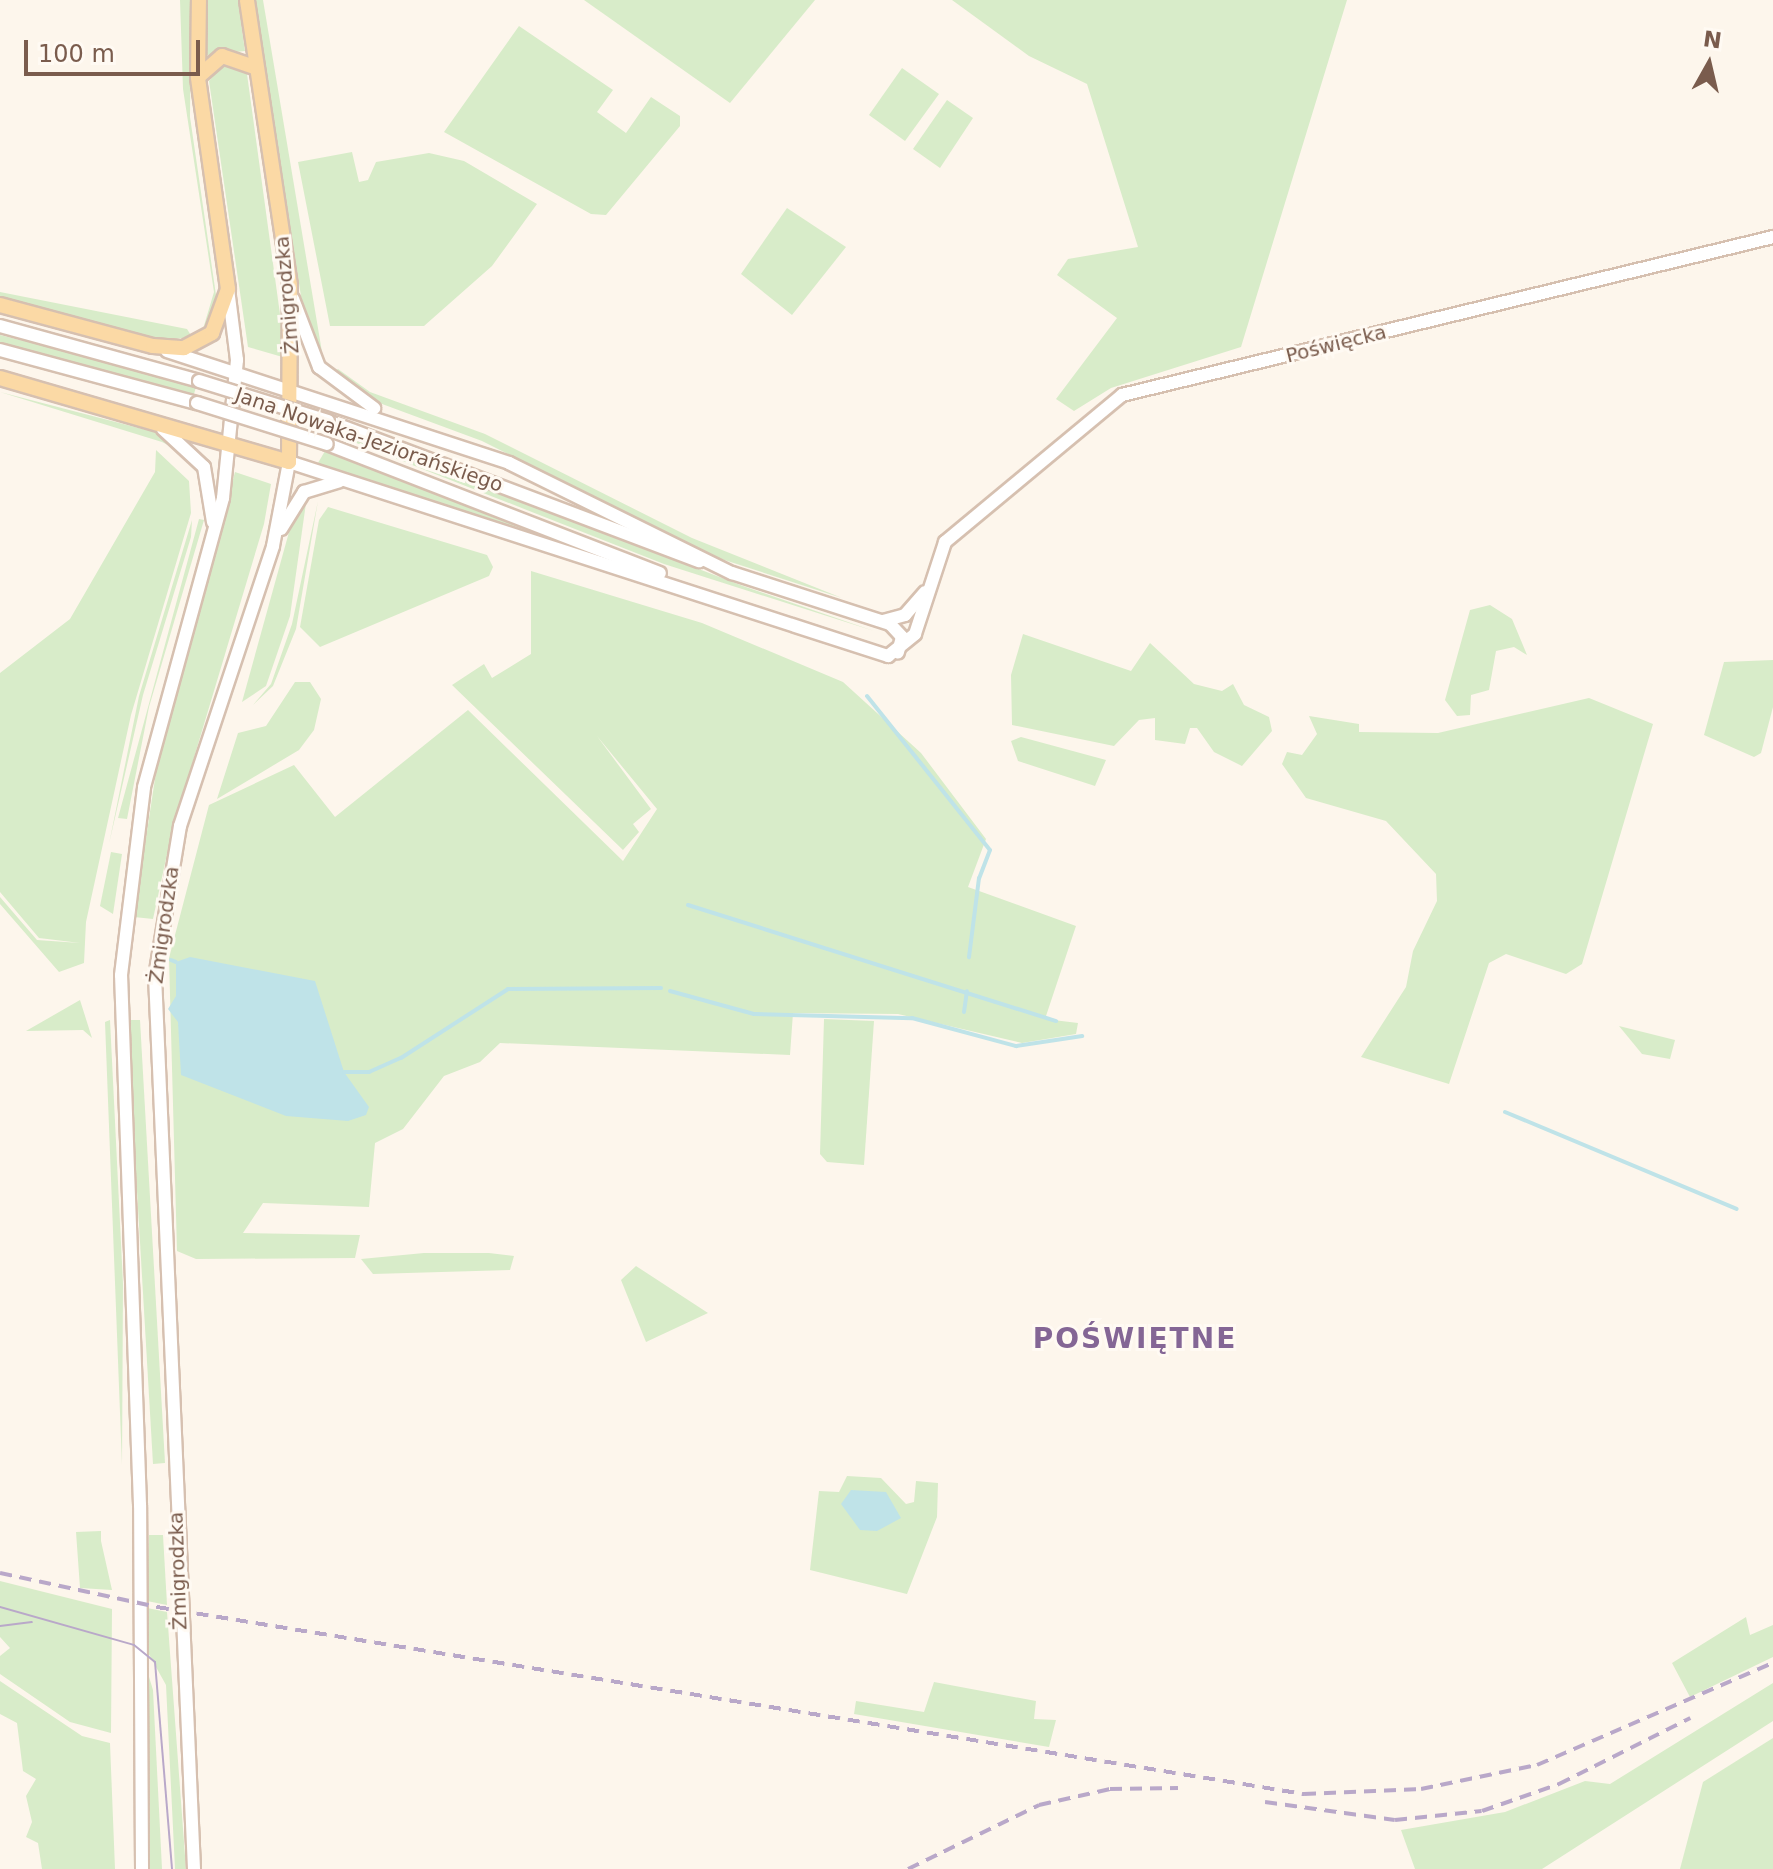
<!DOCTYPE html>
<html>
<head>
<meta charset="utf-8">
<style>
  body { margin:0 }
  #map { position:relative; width:1773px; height:1869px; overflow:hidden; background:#fdf6ec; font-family:"DejaVu Sans",sans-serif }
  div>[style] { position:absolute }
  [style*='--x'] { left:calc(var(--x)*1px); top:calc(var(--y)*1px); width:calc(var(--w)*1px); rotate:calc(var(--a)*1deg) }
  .green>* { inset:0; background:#d8ecc9 }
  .water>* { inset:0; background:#bfe3e8 }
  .stream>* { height:4px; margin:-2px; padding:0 2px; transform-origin:2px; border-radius:2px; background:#bfe3e8 }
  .roads { filter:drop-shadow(2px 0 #d6c0b0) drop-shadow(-2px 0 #d6c0b0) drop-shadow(0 2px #d6c0b0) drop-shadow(0 -2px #d6c0b0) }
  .secondary>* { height:12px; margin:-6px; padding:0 6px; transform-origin:6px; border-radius:6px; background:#fff }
  .primary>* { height:14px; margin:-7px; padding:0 7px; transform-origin:7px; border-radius:7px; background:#fbd9a5 }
  .tram>* { height:2px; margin:-1px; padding:0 1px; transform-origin:1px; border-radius:1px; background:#b9a8c9 }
  .rail>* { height:4px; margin-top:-2px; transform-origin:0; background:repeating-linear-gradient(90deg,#b9a8c9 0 12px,transparent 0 20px) }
  .bridges { filter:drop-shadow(2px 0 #d6c0b0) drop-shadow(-2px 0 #d6c0b0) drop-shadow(0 2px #d6c0b0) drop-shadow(0 -2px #d6c0b0) }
  .secondary-bridge>* { height:12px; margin:-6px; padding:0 6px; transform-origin:6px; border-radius:6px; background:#fff }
  span { translate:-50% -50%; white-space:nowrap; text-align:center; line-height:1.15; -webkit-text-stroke:6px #fffaf3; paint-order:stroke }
  .street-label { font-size:20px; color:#7a5c4d }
  .district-label { font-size:28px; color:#846695; font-weight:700; letter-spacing:2px }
  .north { position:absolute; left:1669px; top:24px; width:80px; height:80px; -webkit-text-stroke:6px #fffaf3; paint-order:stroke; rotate:8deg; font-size:22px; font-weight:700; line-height:32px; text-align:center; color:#7a5c4d }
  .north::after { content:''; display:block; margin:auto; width:28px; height:36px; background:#7a5c4d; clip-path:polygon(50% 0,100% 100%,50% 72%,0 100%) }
  .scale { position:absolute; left:24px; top:40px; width:176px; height:36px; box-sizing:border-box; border:4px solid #7a5c4d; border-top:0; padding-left:10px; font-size:24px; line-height:28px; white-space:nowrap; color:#7a5c4d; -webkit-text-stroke:6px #fffaf3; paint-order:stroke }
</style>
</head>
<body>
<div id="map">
  <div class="green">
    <div style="clip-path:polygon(180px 0,191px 0,190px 117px,216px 295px,213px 315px,203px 329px,214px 292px,183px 89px)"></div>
    <div style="clip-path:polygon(207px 0,238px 0,245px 51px,207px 55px)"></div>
    <div style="clip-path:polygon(255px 0,263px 0,324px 364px,305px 322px)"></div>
    <div style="clip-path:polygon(584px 0,815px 0,730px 103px)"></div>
    <div style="clip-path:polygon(952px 0,1347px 0,1241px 347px,1111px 388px,1074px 411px,1056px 399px,1117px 318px,1057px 275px,1068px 259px,1138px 247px,1087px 84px,1029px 56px)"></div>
    <div style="clip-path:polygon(519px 26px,613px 90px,597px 112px,626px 133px,651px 97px,680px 116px,680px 126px,606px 215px,591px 214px,444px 132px)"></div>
    <div style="clip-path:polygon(224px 63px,247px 74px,286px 358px,248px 347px,209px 81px)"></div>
    <div style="clip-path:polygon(902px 68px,939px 94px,905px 141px,869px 115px)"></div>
    <div style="clip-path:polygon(947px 100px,973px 118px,940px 168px,913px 149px)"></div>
    <div style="clip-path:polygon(352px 152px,359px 182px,368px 180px,376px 162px,429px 153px,464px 161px,537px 204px,492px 266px,424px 326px,330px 326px,298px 162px)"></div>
    <div style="clip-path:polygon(787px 208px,846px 247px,792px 315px,741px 274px)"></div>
    <div style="clip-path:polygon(0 292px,187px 329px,192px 337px,164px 340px,0 299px)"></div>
    <div style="clip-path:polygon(0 335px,108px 362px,196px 387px,194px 394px,0 342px)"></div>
    <div style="clip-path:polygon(338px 369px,370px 392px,485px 434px,692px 538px,842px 598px,712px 556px,482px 441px,374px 401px,332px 374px)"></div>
    <div style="clip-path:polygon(0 392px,158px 433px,192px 457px,162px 442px)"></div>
    <div style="clip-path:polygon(326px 431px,332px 430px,428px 465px,743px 586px,874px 631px,664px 564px)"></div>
    <div style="clip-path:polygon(156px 450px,189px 481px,191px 513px,131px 715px,86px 922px,84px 963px,59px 972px,0 904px,0 897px,37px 940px,80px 943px,39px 938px,0 892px,0 673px,70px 619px,155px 472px)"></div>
    <div style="clip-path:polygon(325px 451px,425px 487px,612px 560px,315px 468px)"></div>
    <div style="clip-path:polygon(235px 472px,271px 484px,264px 524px,172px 831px,153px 919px,134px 917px,158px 759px)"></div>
    <div style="clip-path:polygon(307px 496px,290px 616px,266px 686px,242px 702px,294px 514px)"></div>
    <div style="clip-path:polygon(318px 501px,296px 629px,273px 686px,253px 705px,271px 684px,292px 624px)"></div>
    <div style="clip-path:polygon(328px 507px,487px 555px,493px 567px,489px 576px,320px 647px,300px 627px,319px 520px)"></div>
    <div style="clip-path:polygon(199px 519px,204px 520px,149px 707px,127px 819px,118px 818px)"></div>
    <div style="clip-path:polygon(192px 520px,191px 537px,143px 695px,109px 844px,139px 696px)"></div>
    <div style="clip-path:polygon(531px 571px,702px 623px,843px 682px,921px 753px,986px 839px,968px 887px,1076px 926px,1045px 1019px,1078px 1023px,1076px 1034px,1022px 1043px,898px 1014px,793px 1013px,790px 1055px,500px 1043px,480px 1062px,444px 1076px,403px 1129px,375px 1143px,369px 1207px,263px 1203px,243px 1233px,360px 1235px,355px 1258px,196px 1259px,177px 1251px,169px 958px,209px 805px,294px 765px,335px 817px,468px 710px,623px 861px,657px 809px,597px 736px,651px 809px,633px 824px,639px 832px,623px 850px,452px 685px,484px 664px,492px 678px,531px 654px)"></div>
    <div style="clip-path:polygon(1490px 605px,1512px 619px,1527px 655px,1514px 647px,1496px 651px,1489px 690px,1471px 695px,1470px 715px,1457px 716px,1445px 700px,1470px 610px)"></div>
    <div style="clip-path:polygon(1023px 634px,1131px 671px,1150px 643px,1194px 684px,1222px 691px,1233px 684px,1244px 705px,1269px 717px,1272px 731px,1242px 766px,1214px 752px,1197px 728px,1190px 728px,1185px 744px,1155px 740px,1155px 718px,1139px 720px,1114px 746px,1012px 725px,1011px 675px)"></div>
    <div style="clip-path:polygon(1773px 660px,1773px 707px,1761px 753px,1754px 757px,1704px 735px,1724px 662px)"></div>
    <div style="clip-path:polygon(295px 682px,310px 682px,321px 699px,314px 730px,299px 750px,217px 799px,238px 733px,266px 726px)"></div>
    <div style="clip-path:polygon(1589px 698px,1653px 724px,1582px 964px,1566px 974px,1506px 954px,1489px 963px,1449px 1084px,1361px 1057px,1406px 987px,1413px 951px,1437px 901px,1436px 874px,1386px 821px,1306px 798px,1282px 764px,1287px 752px,1302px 755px,1317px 734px,1309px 716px,1359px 724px,1359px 732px,1438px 733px)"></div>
    <div style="clip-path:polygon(1021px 737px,1106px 760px,1095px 786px,1018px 761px,1011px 741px)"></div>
    <div style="clip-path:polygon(111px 852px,122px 854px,113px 914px,100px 906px)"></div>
    <div style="clip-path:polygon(80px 1000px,92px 1038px,83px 1030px,26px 1031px)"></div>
    <div style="clip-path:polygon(824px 1019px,874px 1021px,864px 1165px,827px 1162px,820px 1154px)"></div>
    <div style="clip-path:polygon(110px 1020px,123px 1284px,122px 1465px,105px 1022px)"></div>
    <div style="clip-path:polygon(127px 1020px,140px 1020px,165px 1463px,153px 1464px)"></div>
    <div style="clip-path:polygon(1619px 1026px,1675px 1040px,1670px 1059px,1642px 1054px)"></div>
    <div style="clip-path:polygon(424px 1253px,489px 1253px,514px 1256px,510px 1270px,373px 1274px,361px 1259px)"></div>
    <div style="clip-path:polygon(636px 1266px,708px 1313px,646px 1342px,621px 1280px)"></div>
    <div style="clip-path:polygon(847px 1476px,881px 1478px,906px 1504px,914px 1502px,916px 1481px,938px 1483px,937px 1517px,907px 1594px,810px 1570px,819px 1491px,839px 1492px)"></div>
    <div style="clip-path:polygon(101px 1531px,101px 1541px,112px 1590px,80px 1588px,76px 1532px)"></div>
    <div style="clip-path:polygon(149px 1535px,163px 1535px,167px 1605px,147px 1601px)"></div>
    <div style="clip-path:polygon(0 1581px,112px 1609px,111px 1733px,70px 1722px,0 1674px,0 1656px,10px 1648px,0 1637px)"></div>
    <div style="clip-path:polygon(147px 1608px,167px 1612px,186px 1869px,175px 1869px,166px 1685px,146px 1649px)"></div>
    <div style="clip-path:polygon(1746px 1617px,1750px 1635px,1773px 1625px,1773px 1657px,1690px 1697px,1672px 1663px)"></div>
    <div style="clip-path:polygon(146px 1667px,153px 1690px,162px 1869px,150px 1869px)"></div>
    <div style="clip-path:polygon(0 1681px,82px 1736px,110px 1743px,115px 1869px,42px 1869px,38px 1843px,26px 1837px,32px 1822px,26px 1796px,36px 1779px,23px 1771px,17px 1723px,0 1714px)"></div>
    <div style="clip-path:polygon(934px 1682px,1036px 1701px,1034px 1719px,1056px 1720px,1049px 1747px,854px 1714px,856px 1701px,924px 1712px)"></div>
    <div style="clip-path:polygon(1773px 1683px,1773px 1721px,1542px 1869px,1415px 1869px,1401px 1830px,1505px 1812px,1585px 1781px,1610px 1784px)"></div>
    <div style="clip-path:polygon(1773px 1738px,1773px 1869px,1680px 1869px,1703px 1782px)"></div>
  </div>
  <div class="water">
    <div style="clip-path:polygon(190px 957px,315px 981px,344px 1072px,369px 1107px,366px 1115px,348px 1121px,286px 1116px,181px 1075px,178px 1022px,168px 1009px,176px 996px,176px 962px)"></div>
    <div style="clip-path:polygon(851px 1490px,886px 1492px,901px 1518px,877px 1531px,860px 1530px,841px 1504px)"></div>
  </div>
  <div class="stream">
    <div style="--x:867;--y:696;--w:197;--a:51.4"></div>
    <div style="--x:990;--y:850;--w:30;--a:111"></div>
    <div style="--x:979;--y:878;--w:80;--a:97.2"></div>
    <div style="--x:688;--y:905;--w:386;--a:17.5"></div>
    <div style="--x:171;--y:960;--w:5;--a:22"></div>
    <div style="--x:670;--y:991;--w:87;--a:15.3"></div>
    <div style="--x:754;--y:1014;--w:158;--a:1.5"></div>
    <div style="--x:912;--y:1018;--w:108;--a:15.1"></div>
    <div style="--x:1016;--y:1046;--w:67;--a:-8.6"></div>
    <div style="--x:964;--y:1012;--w:21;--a:-82"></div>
    <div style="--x:344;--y:1072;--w:25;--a:0"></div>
    <div style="--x:369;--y:1072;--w:35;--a:-24"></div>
    <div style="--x:401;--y:1058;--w:127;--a:-32.8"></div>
    <div style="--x:508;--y:989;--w:153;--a:-0.4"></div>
    <div style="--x:1505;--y:1112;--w:251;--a:22.7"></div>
  </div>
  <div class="roads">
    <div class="secondary">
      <div style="--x:293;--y:299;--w:73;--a:69.1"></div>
      <div style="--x:319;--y:367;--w:69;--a:36.7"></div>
      <div style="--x:0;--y:326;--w:206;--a:15.4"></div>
      <div style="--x:0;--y:350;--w:204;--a:15.1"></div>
      <div style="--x:167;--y:351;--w:360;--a:18.1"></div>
      <div style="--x:509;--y:463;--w:249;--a:26.3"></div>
      <div style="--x:732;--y:573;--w:166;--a:17.9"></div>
      <div style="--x:890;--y:624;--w:18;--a:47"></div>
      <div style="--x:902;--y:637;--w:16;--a:105"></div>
      <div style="--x:328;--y:421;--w:397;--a:20.7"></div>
      <div style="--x:163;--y:429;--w:56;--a:42.8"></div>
      <div style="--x:204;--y:467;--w:56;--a:80.7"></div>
      <div style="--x:327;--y:444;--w:357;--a:21.2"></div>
      <div style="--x:281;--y:529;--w:44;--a:-58.1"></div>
      <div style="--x:304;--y:492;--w:37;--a:-17"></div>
      <div style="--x:883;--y:621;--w:23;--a:-15"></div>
      <div style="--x:905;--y:615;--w:30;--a:-49"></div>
      <div style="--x:142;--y:1869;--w:364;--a:-90.3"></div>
      <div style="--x:140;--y:1505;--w:530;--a:-92.05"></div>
      <div style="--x:121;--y:975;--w:189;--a:-83"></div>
      <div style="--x:144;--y:787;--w:300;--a:-74.7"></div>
      <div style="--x:223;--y:498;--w:139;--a:-84.2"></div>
      <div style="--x:237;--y:360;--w:72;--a:-97.2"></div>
      <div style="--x:194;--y:1869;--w:893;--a:-92.5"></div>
      <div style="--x:155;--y:977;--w:153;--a:-80.6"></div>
      <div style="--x:180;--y:826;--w:295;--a:-71.6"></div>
      <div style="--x:273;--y:546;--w:86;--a:-79.2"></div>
      <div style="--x:289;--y:462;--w:630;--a:17.95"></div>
      <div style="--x:888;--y:656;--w:35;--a:-39"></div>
      <div style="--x:915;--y:634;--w:97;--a:-71.9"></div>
      <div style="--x:945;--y:542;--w:230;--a:-39.7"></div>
      <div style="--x:1122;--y:395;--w:670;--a:-13.64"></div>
    </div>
    <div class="primary">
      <div style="--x:198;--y:77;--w:32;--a:-41"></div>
      <div style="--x:222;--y:56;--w:36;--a:19"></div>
      <div style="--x:0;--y:305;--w:158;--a:15"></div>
      <div style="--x:153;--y:346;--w:31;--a:4"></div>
      <div style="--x:184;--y:348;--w:32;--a:-28"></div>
      <div style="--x:212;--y:333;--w:47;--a:-70"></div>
      <div style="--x:228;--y:289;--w:214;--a:-98.1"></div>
      <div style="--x:198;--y:77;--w:77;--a:-89.3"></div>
      <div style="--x:0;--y:378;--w:301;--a:16.2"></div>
      <div style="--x:289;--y:462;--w:177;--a:-89.7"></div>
      <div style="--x:290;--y:285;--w:288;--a:-98.6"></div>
    </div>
  </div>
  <div class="tram">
    <div style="--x:0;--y:1607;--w:139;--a:15.8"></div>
    <div style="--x:134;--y:1645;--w:27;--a:39"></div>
    <div style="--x:155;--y:1662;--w:208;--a:85.3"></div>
    <div style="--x:0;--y:1626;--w:32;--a:-7"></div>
  </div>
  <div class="rail">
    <div style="--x:0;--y:1573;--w:161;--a:12.2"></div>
    <div style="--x:157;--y:1607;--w:1162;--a:9.26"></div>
    <div style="--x:1304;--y:1794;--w:117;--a:-2.4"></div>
    <div style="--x:1421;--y:1789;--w:118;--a:-11.7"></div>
    <div style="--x:1537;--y:1765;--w:257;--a:-23.4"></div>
    <div style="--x:1265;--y:1802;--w:131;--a:7.9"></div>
    <div style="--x:1395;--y:1820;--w:87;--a:-5.9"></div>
    <div style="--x:1482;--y:1811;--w:82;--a:-19.3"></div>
    <div style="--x:1559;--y:1784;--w:147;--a:-26.7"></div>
    <div style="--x:908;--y:1869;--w:146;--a:-26"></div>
    <div style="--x:1039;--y:1805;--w:73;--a:-12.7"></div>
    <div style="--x:1110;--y:1789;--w:68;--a:-0.8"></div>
  </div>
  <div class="bridges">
    <div class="secondary-bridge">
      <div style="--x:199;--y:381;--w:135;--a:17.2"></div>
      <div style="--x:197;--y:403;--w:136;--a:17.5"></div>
    </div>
  </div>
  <div class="street-label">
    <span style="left:287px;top:295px;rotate:-95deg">Żmigrodzka</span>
    <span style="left:1336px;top:344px;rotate:-14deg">Poświęcka</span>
    <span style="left:369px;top:440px;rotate:19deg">Jana Nowaka-Jeziorańskiego</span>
    <span style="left:164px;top:925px;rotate:-82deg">Żmigrodzka</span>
    <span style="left:178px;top:1571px;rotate:-92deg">Żmigrodzka</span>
  </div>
  <div class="district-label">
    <span style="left:1135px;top:1339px">POŚWIĘTNE</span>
  </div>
  <div class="north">N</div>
  <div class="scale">100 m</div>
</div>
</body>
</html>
